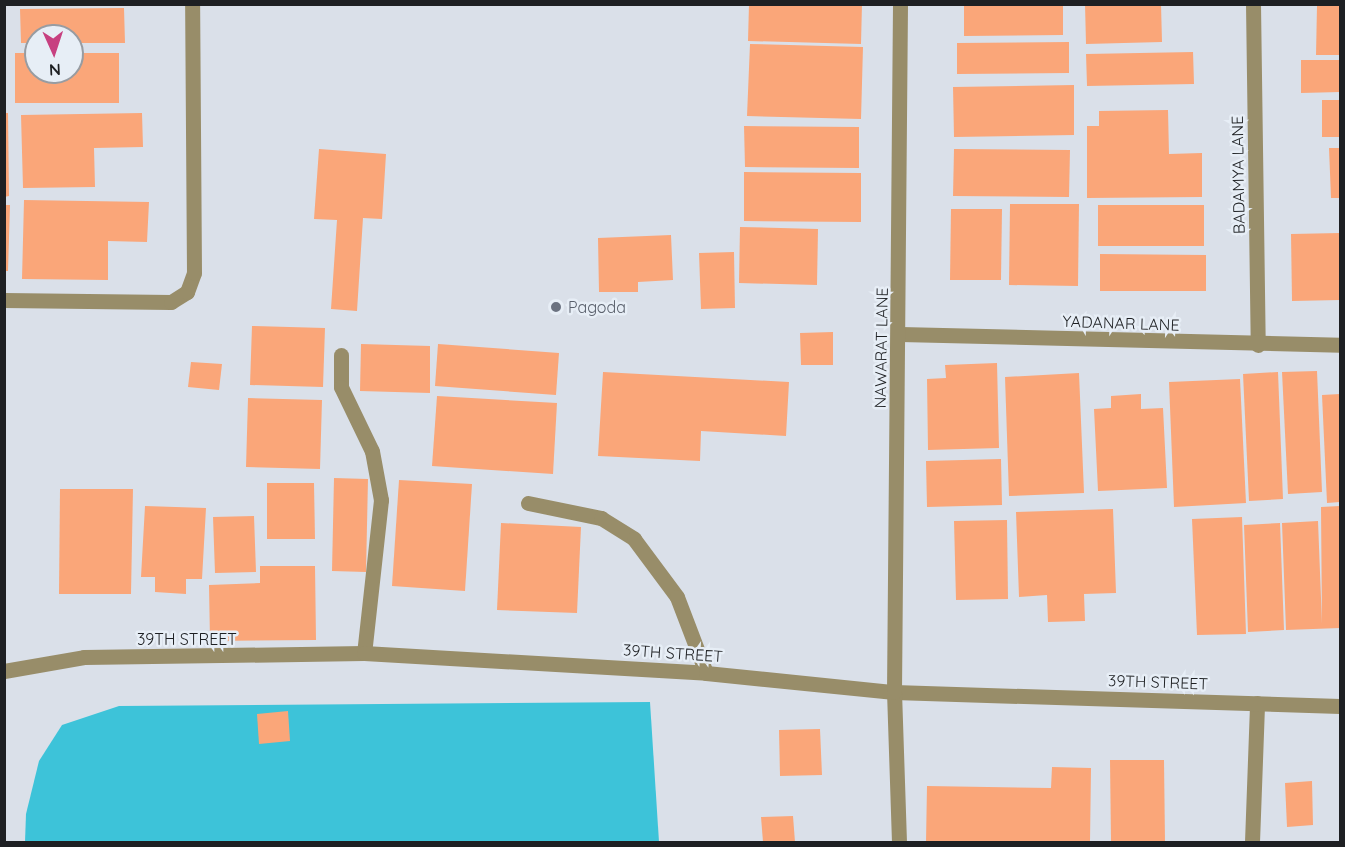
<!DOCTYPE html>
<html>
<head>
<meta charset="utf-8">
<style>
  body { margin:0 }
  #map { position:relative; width:1345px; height:847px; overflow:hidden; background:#dae0e9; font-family:Quicksand,sans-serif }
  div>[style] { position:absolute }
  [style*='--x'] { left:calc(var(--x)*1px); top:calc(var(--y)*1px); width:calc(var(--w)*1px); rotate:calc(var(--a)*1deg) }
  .water>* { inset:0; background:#3dc3d9 }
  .building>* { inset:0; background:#faa679 }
  .service>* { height:15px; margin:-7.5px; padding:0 7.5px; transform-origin:7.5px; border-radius:7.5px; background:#988d69 }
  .minor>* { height:15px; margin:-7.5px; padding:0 7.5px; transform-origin:7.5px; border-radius:7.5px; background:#988d69 }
  .dots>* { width:16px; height:16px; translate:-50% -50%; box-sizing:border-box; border:3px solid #e7eef6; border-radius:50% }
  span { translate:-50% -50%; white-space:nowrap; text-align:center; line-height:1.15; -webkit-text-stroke:5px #e7eef6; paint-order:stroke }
  .street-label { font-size:16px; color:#1e2023 }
  .worship-label { font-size:16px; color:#5b616d }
  .left { translate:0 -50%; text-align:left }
  .frame { position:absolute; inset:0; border:6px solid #1e2023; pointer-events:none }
  .north { position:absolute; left:24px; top:24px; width:60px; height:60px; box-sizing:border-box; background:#e7eef6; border:2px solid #979ca2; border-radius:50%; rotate:177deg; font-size:16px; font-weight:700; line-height:24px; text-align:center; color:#1e2023 }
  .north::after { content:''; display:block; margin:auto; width:21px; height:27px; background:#c74080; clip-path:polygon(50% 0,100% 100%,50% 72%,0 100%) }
</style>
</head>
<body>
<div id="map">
  <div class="water">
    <div style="clip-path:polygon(650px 702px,659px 842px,25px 842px,26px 814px,39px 761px,62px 725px,119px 706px)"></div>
  </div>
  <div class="building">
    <div style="clip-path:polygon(749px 4px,862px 4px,861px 44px,748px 41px)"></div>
    <div style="clip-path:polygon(964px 4px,1063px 4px,1063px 35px,964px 36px)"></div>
    <div style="clip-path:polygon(1085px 4px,1161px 4px,1162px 42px,1086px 44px)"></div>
    <div style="clip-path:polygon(1317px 6px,1340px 6px,1340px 55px,1316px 55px)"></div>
    <div style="clip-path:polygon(124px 8px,125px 43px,72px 43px,72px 36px,36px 36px,36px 43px,21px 43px,20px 9px)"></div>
    <div style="clip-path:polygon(1069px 42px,1069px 73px,957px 74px,957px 43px)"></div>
    <div style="clip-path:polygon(750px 44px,863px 47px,861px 119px,747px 116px)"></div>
    <div style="clip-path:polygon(1193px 52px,1194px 84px,1087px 86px,1086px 54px)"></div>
    <div style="clip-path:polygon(15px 53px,36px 53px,36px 72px,72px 72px,72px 53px,119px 53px,119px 103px,15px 103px)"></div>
    <div style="clip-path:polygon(1301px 60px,1340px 60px,1340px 92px,1301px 93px)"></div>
    <div style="clip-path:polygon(1074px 85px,1074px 135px,954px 137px,953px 87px)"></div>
    <div style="clip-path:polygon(1322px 100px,1340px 100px,1340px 137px,1322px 137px)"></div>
    <div style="clip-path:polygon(1168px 110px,1169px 154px,1202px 153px,1202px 197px,1087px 198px,1087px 126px,1099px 126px,1099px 111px)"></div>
    <div style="clip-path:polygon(4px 113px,8px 113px,9px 196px,4px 197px)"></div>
    <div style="clip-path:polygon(142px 113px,143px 147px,94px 148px,95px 187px,23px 188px,21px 115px)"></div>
    <div style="clip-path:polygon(744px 126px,859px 127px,859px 168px,745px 167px)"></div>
    <div style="clip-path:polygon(1329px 148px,1340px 148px,1340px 198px,1331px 198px)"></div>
    <div style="clip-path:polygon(319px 149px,386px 154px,382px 219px,363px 218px,357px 311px,331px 309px,337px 220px,314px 219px)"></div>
    <div style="clip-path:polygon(954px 149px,1070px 150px,1069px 197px,953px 196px)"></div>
    <div style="clip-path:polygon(744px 172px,861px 173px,861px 222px,744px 221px)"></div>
    <div style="clip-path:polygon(24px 200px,149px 202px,147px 242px,108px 241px,108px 280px,22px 279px)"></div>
    <div style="clip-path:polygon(1010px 204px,1079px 204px,1078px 286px,1009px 285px)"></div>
    <div style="clip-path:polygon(4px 205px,10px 205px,8px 271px,4px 271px)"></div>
    <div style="clip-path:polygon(1098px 205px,1204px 205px,1204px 246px,1098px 246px)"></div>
    <div style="clip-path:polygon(951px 209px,1002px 209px,1001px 280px,950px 280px)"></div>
    <div style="clip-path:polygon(740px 227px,818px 229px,817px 285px,739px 283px)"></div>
    <div style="clip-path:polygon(1340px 233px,1340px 300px,1292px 301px,1291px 234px)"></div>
    <div style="clip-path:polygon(671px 235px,673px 280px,638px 282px,638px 292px,599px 292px,598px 238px)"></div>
    <div style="clip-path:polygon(734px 252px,735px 308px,701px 309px,699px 253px)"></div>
    <div style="clip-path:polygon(1100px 254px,1206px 255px,1206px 291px,1100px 291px)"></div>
    <div style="clip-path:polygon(252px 326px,325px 328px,323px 387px,250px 385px)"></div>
    <div style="clip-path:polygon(833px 332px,833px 365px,801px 365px,800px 333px)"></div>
    <div style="clip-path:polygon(361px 344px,430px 346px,430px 393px,360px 391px)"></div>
    <div style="clip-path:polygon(438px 344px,559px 353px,556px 395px,435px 386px)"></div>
    <div style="clip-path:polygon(191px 362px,222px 364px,219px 390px,188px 387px)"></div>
    <div style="clip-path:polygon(997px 363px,999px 448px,928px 450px,927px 379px,946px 378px,945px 365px)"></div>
    <div style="clip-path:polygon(1317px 371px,1322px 492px,1288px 494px,1282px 372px)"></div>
    <div style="clip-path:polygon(603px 372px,789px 382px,786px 436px,701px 431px,700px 461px,598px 456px)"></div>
    <div style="clip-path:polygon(1278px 372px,1283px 499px,1249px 501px,1243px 374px)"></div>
    <div style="clip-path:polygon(1079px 373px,1084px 493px,1009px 496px,1005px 377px)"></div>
    <div style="clip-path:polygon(1240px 379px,1246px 503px,1174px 507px,1169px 382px)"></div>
    <div style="clip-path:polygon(1141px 394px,1141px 409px,1163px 408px,1167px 488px,1098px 491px,1094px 409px,1111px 408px,1111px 396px)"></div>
    <div style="clip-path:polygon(1340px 394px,1340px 502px,1327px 503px,1322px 395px)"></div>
    <div style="clip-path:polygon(437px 396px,557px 403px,553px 474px,432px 466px)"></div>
    <div style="clip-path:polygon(248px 398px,322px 400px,320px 469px,246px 467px)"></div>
    <div style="clip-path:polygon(1001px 459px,1002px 505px,927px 507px,926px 461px)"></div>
    <div style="clip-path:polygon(334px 478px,368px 479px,366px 572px,332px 571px)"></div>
    <div style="clip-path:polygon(399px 480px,472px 484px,465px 591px,392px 586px)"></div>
    <div style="clip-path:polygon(267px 483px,314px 483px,315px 539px,267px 539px)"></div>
    <div style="clip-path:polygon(60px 489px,133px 489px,131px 594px,59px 594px)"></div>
    <div style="clip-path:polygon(145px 506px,206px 508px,202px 579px,186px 579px,186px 594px,155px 592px,155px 577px,141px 577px)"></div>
    <div style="clip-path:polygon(1340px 506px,1340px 628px,1286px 630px,1282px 523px,1318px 521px,1322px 624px,1321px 507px)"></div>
    <div style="clip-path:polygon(1113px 509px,1116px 593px,1084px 594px,1085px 621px,1048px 622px,1047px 595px,1019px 597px,1016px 512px)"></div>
    <div style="clip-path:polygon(254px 516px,256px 572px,215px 573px,213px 517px)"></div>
    <div style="clip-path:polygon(1242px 517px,1246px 634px,1197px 635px,1192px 519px)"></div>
    <div style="clip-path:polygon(1007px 520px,1008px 599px,956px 600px,954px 521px)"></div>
    <div style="clip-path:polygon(501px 523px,581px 527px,577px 613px,497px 610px)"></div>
    <div style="clip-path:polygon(1280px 523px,1284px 630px,1248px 632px,1244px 525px)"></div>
    <div style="clip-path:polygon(260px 566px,315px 566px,316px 640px,210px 641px,209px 585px,260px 583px)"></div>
    <div style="clip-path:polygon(288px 711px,290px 741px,259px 744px,257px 714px)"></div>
    <div style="clip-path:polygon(820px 729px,822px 775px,780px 776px,779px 730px)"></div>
    <div style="clip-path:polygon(1110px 760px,1164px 760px,1165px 842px,1111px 842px)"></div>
    <div style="clip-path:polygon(1052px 767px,1091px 768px,1090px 842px,926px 842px,927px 786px,1051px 788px)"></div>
    <div style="clip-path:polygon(1312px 781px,1313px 825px,1287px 827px,1285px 783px)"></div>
    <div style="clip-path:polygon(793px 816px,795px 842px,763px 842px,761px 817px)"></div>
  </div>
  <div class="service">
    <div style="--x:341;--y:355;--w:32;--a:90"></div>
    <div style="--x:341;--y:387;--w:71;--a:64.2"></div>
    <div style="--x:372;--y:451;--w:50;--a:79.6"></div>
    <div style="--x:381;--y:500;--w:154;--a:96.3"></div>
    <div style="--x:1252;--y:842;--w:139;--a:-87.9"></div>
  </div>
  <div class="minor">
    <div style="--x:1253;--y:4;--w:341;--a:89.2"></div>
    <div style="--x:4;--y:300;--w:167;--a:0.7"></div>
    <div style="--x:171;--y:302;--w:19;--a:-32"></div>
    <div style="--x:187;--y:292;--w:20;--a:-70"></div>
    <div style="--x:194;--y:273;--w:269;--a:-90.4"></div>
    <div style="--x:900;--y:334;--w:440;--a:1.4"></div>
    <div style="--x:528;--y:503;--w:75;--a:11.6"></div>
    <div style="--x:601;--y:518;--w:39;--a:32"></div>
    <div style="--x:634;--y:539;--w:72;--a:53.4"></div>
    <div style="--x:677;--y:597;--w:81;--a:69.1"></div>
    <div style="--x:4;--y:671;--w:81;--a:-9.9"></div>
    <div style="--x:84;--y:657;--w:280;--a:-0.8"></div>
    <div style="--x:364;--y:653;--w:343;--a:3.3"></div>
    <div style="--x:706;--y:673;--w:189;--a:5.8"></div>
    <div style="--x:894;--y:692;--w:446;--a:1.8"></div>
    <div style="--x:899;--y:842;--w:150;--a:-91.9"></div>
    <div style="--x:894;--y:692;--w:688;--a:-89.5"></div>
  </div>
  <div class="dots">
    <div style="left:556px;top:307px;background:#6b7280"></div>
  </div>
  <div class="street-label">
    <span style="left:1238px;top:175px;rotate:-91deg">BADAMYA LANE</span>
    <span style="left:1121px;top:323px;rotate:2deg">YADANAR LANE</span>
    <span style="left:881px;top:348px;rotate:-89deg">NAWARAT LANE</span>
    <span style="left:187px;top:639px">39TH STREET</span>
    <span style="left:673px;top:653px;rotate:4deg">39TH STREET</span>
    <span style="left:1158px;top:682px;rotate:2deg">39TH STREET</span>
  </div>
  <div class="worship-label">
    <span class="left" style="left:568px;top:307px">Pagoda</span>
  </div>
  <div class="frame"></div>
  <div class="north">N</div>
</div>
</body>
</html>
